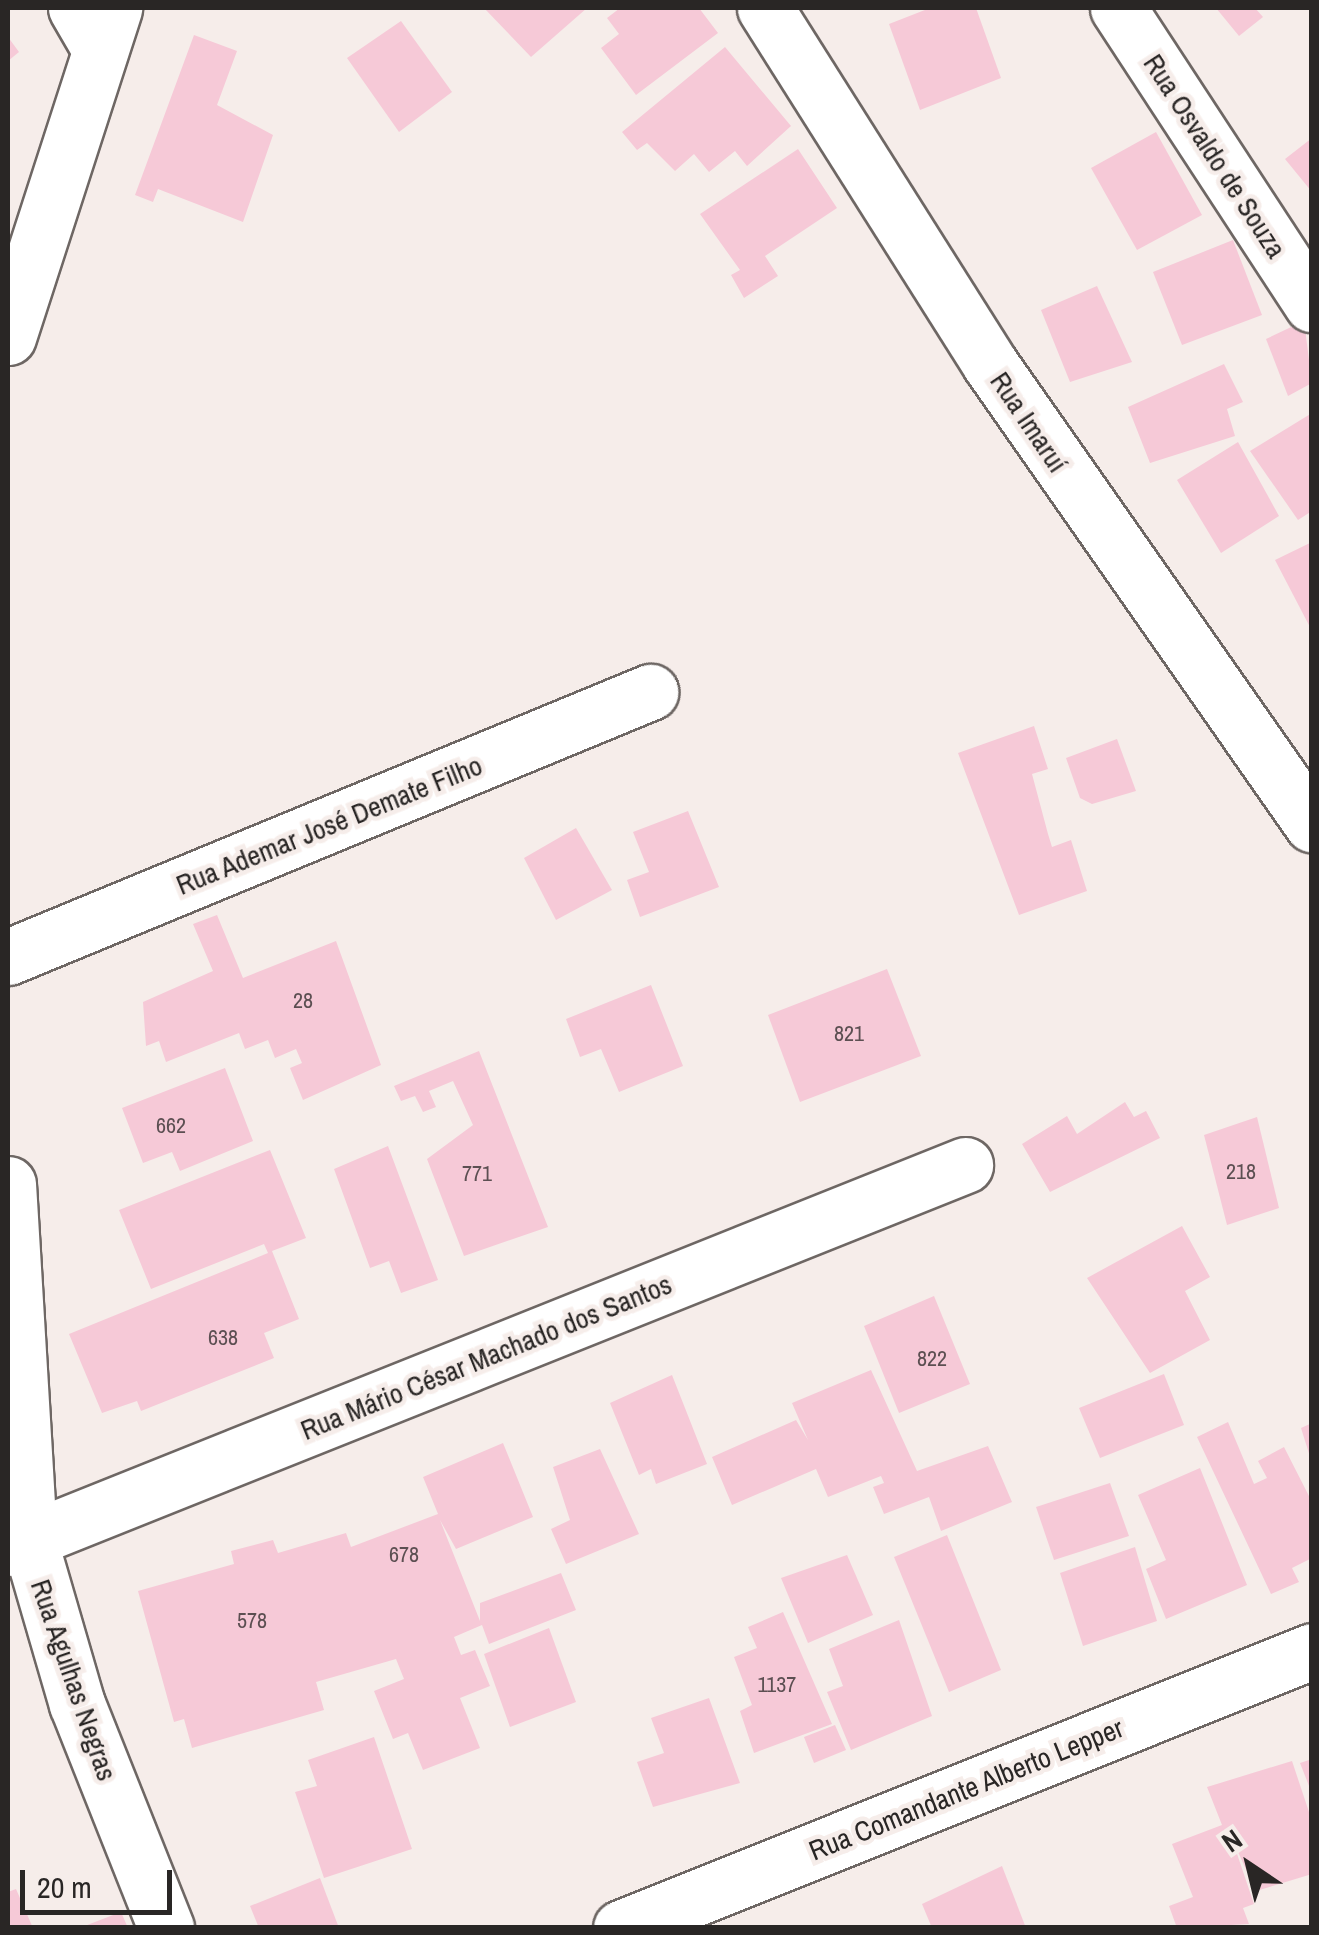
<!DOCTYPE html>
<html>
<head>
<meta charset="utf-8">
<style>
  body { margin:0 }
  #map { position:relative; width:1319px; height:1935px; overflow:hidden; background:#f6edea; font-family:"Archivo Narrow",sans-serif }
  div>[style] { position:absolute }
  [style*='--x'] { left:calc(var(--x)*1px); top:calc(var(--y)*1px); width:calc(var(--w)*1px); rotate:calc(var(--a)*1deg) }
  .building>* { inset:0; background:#f6c9d7 }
  .roads { filter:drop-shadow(2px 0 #6e6764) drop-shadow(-2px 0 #6e6764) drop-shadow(0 2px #6e6764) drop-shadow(0 -2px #6e6764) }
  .street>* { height:55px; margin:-27.5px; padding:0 27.5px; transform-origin:27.5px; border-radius:27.5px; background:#fff }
  .secondary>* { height:55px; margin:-27.5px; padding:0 27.5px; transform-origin:27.5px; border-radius:27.5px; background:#fff }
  span { translate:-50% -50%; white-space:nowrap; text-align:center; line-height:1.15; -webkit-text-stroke:9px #f6edea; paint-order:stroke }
  .number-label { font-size:22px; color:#5c4f52 }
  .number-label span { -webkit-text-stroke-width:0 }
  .street-label { font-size:28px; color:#292625 }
  .frame { position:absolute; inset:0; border:10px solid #292625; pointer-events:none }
  .north { position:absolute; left:1199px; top:1815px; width:100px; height:100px; -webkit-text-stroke:8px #f6edea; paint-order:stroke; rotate:325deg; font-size:28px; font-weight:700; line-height:40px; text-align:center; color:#292625 }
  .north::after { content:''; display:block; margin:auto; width:35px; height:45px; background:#292625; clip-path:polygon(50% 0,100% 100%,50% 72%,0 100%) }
  .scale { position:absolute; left:20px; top:1870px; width:152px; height:45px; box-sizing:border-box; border:5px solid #292625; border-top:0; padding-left:12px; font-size:30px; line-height:35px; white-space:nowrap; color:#292625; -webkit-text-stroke:8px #f6edea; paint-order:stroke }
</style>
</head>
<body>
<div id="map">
  <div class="building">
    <div style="clip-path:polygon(484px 8px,587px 8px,531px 57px)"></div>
    <div style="clip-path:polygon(620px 8px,699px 8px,718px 33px,636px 95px,601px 48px,619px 34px,607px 18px)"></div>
    <div style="clip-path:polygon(930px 8px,976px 8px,1001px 78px,920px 110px,889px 24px)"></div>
    <div style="clip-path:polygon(1216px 8px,1255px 8px,1263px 17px,1239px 36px)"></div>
    <div style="clip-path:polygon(401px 21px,452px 92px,399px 132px,347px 58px)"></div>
    <div style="clip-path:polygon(194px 35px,237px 51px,217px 105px,273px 135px,243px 222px,158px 189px,153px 202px,135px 195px)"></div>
    <div style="clip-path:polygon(8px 37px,19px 52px,8px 61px)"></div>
    <div style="clip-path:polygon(725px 47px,791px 126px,747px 166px,735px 151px,709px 172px,694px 154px,675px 171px,647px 143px,637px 150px,622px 132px)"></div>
    <div style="clip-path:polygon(1156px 132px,1202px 215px,1137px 250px,1091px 168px)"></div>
    <div style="clip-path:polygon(1312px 138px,1312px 192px,1285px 159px)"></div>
    <div style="clip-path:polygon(798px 149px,837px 208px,765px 256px,778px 276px,744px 298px,731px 275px,740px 270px,700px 214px)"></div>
    <div style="clip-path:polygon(1233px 240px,1262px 315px,1182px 345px,1153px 272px)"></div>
    <div style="clip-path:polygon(1097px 286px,1132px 362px,1070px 382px,1041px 310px)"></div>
    <div style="clip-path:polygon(1304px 321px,1312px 383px,1288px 396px,1266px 339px)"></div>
    <div style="clip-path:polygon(1224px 364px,1243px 402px,1227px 409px,1235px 436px,1150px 463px,1128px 407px)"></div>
    <div style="clip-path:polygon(1312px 413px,1312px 511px,1298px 520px,1250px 451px)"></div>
    <div style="clip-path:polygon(1238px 442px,1279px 516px,1221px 553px,1177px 480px)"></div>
    <div style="clip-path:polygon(1312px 542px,1312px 631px,1275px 560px)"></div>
    <div style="clip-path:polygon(1034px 726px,1048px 769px,1032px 774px,1048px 834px,1052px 847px,1071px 840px,1087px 891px,1019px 915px,958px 753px)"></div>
    <div style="clip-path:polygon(1117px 739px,1136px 791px,1092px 804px,1080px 798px,1066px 758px)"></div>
    <div style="clip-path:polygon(688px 811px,719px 887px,640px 917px,627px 880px,649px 872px,633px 832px)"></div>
    <div style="clip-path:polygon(576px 828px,612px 890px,556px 920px,524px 858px)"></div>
    <div style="clip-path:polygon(217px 915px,243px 978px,336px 941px,381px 1065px,303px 1100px,290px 1068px,302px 1063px,296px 1049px,275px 1058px,268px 1040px,245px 1049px,239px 1033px,166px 1062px,159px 1041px,146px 1046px,143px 1002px,213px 971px,193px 924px)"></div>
    <div style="clip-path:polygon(887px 969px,921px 1056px,800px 1102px,768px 1015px)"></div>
    <div style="clip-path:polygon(651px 985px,683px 1066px,619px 1092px,601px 1049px,580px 1057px,566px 1019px)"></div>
    <div style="clip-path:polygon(479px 1051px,548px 1227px,464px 1256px,427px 1159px,473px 1125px,453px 1081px,429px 1091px,436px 1107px,423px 1112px,415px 1096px,401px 1101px,394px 1086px)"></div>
    <div style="clip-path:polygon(225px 1068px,253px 1141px,180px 1171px,172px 1152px,143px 1163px,122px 1108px)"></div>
    <div style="clip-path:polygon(1125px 1102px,1134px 1117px,1146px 1111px,1160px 1138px,1050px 1192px,1022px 1144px,1067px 1116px,1077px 1134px)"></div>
    <div style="clip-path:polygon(1257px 1117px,1279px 1208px,1227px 1225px,1204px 1135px)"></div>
    <div style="clip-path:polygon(388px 1146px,438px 1280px,401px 1293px,389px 1261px,370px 1268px,334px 1169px)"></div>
    <div style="clip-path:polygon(270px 1150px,306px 1238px,272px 1251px,299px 1319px,264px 1333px,274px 1358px,141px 1411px,137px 1401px,102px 1413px,69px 1334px,268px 1253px,264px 1244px,151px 1289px,119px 1210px)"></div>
    <div style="clip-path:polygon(1182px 1226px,1210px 1277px,1185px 1291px,1210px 1340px,1150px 1373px,1087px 1278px)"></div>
    <div style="clip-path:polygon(934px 1296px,970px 1384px,899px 1413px,864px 1326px)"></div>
    <div style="clip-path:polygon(871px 1370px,917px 1471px,988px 1446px,1012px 1502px,941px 1531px,929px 1497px,884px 1514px,873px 1487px,884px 1483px,881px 1476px,828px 1497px,816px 1469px,732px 1505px,712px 1457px,796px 1420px,808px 1440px,792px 1403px)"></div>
    <div style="clip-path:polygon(1164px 1374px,1184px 1425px,1100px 1458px,1079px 1408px)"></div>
    <div style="clip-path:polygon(672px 1375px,707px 1464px,656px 1484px,651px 1469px,639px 1475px,610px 1403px)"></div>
    <div style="clip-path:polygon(1228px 1422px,1254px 1484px,1267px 1478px,1258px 1461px,1284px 1447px,1312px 1502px,1312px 1558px,1292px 1568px,1299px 1582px,1271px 1594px,1197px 1437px)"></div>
    <div style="clip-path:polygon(1312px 1423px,1312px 1463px,1301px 1428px)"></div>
    <div style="clip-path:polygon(503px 1443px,533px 1517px,456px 1549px,440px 1520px,480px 1621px,480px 1603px,561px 1573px,576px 1610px,489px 1644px,482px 1625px,454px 1637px,461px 1655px,475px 1650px,490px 1686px,460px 1698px,480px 1748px,423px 1770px,408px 1733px,393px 1739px,374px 1691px,404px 1679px,396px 1659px,316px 1682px,324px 1710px,192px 1748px,184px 1719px,174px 1722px,138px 1591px,234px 1564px,231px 1551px,273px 1540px,278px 1553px,346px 1533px,351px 1547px,438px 1514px,423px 1477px)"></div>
    <div style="clip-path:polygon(600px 1449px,639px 1534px,566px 1564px,551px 1529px,570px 1520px,553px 1467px)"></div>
    <div style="clip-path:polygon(1200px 1468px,1247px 1585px,1166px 1619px,1146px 1569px,1166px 1560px,1138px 1495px)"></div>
    <div style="clip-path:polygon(1110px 1483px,1129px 1536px,1054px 1560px,1036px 1507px)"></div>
    <div style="clip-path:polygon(947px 1535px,1001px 1670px,949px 1692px,894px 1557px)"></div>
    <div style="clip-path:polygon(1135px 1547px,1157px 1621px,1083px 1646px,1060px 1573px)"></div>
    <div style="clip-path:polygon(847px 1555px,873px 1615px,808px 1643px,781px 1578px)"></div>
    <div style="clip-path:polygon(783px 1612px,832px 1724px,754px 1753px,740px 1711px,752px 1705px,734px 1657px,757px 1648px,748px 1627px)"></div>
    <div style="clip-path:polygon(899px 1620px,932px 1716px,851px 1750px,827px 1692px,843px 1686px,829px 1649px)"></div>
    <div style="clip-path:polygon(549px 1628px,576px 1702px,510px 1727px,484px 1654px)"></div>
    <div style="clip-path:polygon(709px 1698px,740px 1783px,653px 1807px,637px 1762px,664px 1753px,651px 1718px)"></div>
    <div style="clip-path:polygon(835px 1725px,846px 1750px,814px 1763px,804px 1737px)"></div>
    <div style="clip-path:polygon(374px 1737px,412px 1849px,324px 1878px,295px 1792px,317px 1786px,308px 1760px)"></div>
    <div style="clip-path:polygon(1312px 1759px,1312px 1791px,1311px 1791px,1300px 1763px)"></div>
    <div style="clip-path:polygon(1292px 1761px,1312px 1821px,1312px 1874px,1256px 1891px,1232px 1839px,1254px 1904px,1243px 1908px,1249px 1924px,1177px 1928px,1169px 1906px,1193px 1897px,1172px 1844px,1222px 1825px,1207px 1787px)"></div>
    <div style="clip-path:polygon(1002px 1866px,1026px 1928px,932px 1928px,922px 1904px)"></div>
    <div style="clip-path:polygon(320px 1878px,339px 1928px,259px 1928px,250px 1906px)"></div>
    <div style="clip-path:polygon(16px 1889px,33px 1928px,8px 1928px,8px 1892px)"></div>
    <div style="clip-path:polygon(121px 1912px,128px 1928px,82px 1928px,82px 1927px)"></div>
  </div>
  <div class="roads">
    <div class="street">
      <div style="--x:76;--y:8;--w:44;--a:59.9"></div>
      <div style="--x:765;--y:8;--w:421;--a:57.7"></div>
      <div style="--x:990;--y:364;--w:562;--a:55.01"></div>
      <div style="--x:1118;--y:8;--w:354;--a:56.8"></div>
      <div style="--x:8;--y:957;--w:695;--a:-22.43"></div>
      <div style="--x:8;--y:1548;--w:1031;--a:-21.81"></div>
      <div style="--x:621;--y:1928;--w:744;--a:-21.84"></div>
    </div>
    <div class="secondary">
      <div style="--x:8;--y:337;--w:346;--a:-72.1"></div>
      <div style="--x:8;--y:1184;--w:356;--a:86.6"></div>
      <div style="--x:29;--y:1539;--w:172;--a:73.8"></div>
      <div style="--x:77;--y:1704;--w:241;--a:68.3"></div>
    </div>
  </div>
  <div class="number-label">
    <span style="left:303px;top:1001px">28</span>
    <span style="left:849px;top:1034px">821</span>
    <span style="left:171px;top:1126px">662</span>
    <span style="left:1241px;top:1172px">218</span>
    <span style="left:477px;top:1174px">771</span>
    <span style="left:223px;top:1338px">638</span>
    <span style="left:932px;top:1359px">822</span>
    <span style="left:404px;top:1555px">678</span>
    <span style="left:252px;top:1621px">578</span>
    <span style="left:777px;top:1685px">1137</span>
  </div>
  <div class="street-label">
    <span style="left:1215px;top:156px;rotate:57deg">Rua Osvaldo de Souza</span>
    <span style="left:1029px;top:422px;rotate:56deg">Rua Imaruí</span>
    <span style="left:329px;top:825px;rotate:-22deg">Rua Ademar José Demate Filho</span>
    <span style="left:486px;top:1357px;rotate:-22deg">Rua Mário César Machado dos Santos</span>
    <span style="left:74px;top:1680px;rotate:71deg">Rua Agulhas Negras</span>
    <span style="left:966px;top:1789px;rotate:-22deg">Rua Comandante Alberto Lepper</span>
  </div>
  <div class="frame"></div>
  <div class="north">N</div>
  <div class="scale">20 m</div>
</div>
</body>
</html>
